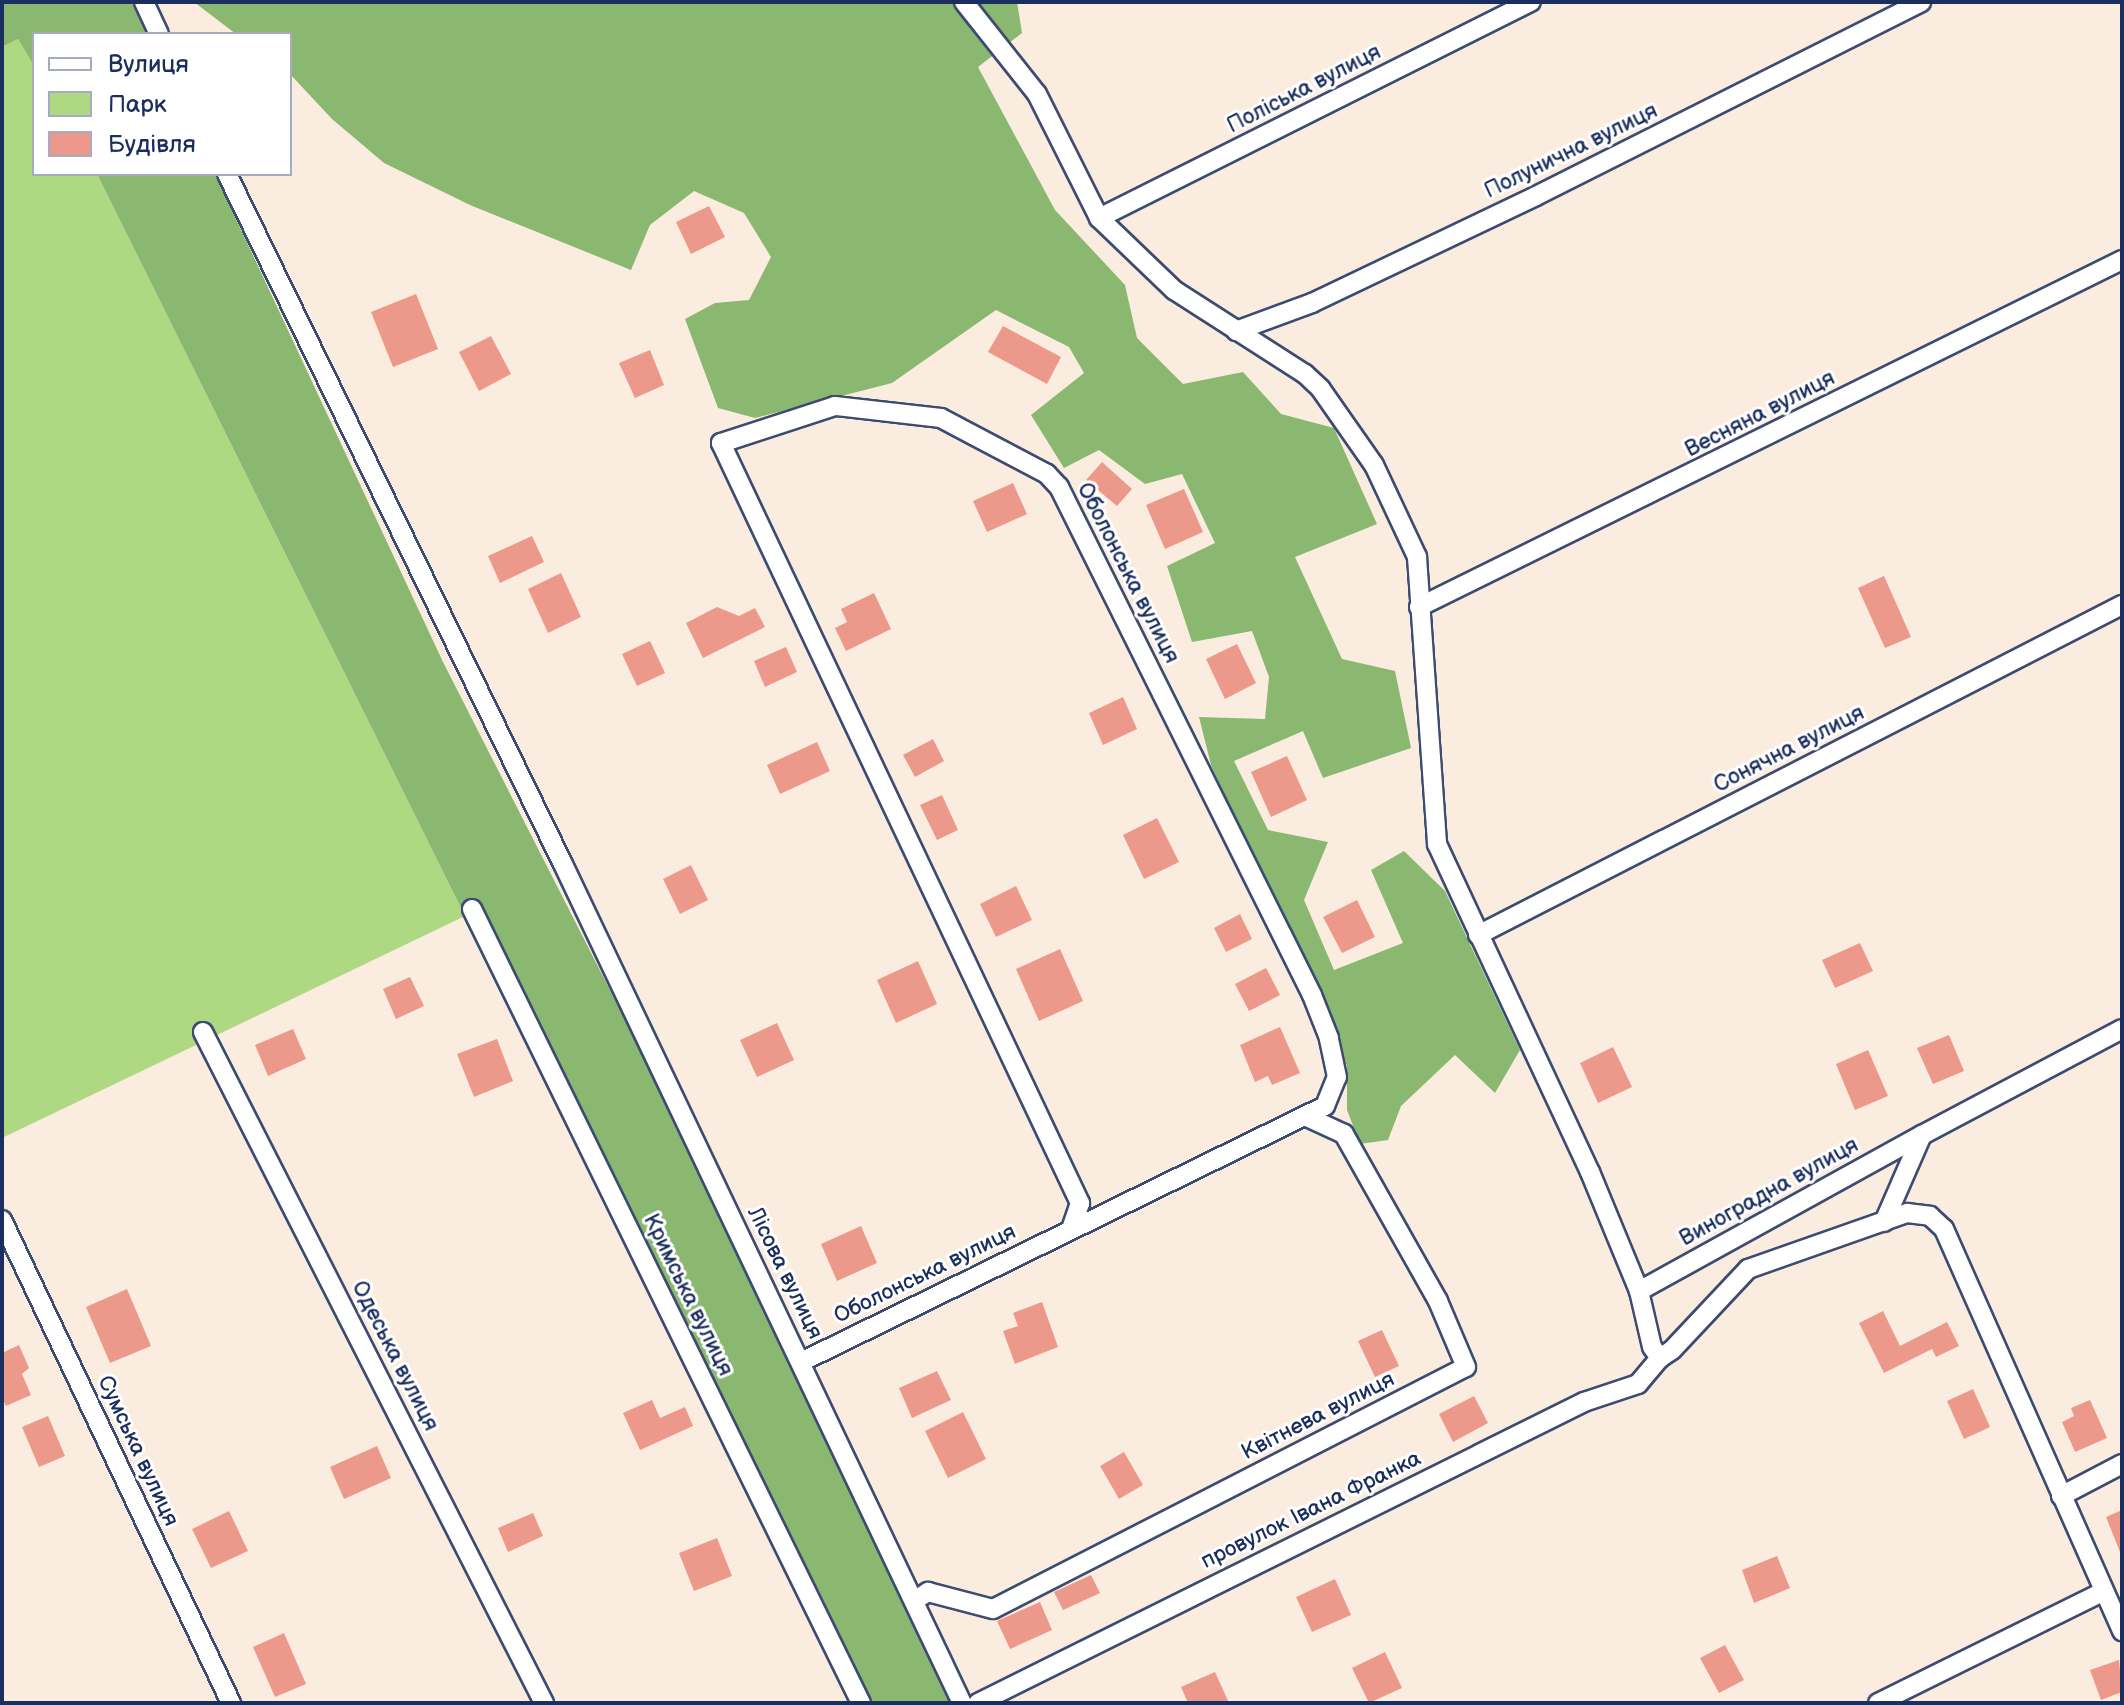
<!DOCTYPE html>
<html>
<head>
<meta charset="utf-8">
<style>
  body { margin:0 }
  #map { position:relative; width:2124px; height:1705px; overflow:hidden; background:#faecde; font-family:"Balsamiq Sans",sans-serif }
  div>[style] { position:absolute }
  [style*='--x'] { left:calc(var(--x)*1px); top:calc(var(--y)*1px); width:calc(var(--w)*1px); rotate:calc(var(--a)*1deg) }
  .green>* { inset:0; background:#afd883 }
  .forest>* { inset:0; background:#8bb871 }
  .building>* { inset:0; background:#ec998b }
  .roads { filter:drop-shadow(2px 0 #3c4b71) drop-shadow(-2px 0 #3c4b71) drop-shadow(0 2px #3c4b71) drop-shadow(0 -2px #3c4b71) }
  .street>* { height:18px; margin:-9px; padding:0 9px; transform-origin:9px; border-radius:9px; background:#fff }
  span { translate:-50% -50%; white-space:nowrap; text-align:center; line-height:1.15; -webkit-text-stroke:6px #fff; paint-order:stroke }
  .street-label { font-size:22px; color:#1b2f5e }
  .frame { position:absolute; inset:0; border:4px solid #1b2f5e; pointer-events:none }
  .legend { position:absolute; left:32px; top:32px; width:260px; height:144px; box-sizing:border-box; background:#fff; border:2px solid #a4acbf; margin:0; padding:10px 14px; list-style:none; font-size:24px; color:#1b2f5e }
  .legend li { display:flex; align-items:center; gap:16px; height:40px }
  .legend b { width:40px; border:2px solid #a4acbf }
</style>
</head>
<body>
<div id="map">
  <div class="green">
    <div style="clip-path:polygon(18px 39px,34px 66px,34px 174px,97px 174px,465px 916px,2px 1138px,2px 47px)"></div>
  </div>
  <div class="forest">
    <div style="clip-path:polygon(2px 2px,134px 2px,149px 34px,34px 34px,34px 66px,18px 39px,2px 47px)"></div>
    <div style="clip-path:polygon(194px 2px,1017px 2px,1022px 33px,978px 67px,1055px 210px,1125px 285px,1137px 338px,1183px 384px,1243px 372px,1281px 414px,1334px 428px,1377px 524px,1295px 557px,1342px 659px,1395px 671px,1411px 748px,1323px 778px,1303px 731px,1234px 761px,1268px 830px,1328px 842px,1304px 900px,1334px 970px,1403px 943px,1371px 870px,1404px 851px,1445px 891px,1520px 1050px,1495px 1093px,1455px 1055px,1401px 1106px,1388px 1140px,1360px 1144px,1347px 1110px,1347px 1066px,1211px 765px,1199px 717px,1265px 719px,1269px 677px,1252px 631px,1192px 642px,1167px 566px,1215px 543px,1182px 474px,1145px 484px,1099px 450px,1064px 468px,1031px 415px,1084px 373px,1069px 347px,996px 310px,892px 383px,755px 418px,718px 408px,685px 319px,715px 303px,749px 300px,771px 257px,744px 213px,694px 191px,650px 225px,631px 270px,470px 205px,384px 163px,332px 119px,290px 74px,290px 34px,236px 34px)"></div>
    <div style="clip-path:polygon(97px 174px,215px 174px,443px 662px,973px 1703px,850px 1703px,465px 916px)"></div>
  </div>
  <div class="building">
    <div style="clip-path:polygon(709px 206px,725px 237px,691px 254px,676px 222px)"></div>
    <div style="clip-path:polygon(416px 294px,438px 349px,393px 367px,371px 312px)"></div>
    <div style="clip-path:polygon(1003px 326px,1061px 357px,1047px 384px,988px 352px)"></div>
    <div style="clip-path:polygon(491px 336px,511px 374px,479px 391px,459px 352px)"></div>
    <div style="clip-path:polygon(650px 350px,664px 385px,635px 398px,619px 363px)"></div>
    <div style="clip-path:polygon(1102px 462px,1132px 489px,1117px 506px,1086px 480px)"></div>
    <div style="clip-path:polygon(1013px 483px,1027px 514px,987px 532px,973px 501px)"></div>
    <div style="clip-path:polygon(1184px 489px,1203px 532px,1165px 549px,1146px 505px)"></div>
    <div style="clip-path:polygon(532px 536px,544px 562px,500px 583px,488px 556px)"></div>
    <div style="clip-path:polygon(561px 573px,581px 617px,548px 633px,528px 589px)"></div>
    <div style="clip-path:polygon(1884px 576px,1911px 637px,1885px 648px,1858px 588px)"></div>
    <div style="clip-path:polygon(874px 593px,891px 629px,846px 651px,835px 628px,847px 622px,841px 609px)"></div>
    <div style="clip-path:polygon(717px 607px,739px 616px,755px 608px,765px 627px,703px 658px,686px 623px)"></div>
    <div style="clip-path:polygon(650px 641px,665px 673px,637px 686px,622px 654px)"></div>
    <div style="clip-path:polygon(1237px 644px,1256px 683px,1225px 699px,1206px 659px)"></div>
    <div style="clip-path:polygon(786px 647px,797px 672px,765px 687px,754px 661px)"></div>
    <div style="clip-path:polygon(1123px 697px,1137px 729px,1103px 745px,1089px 713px)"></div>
    <div style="clip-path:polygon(933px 739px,944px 761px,915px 777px,903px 755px)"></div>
    <div style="clip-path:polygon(817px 742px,830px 771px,780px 794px,767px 765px)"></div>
    <div style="clip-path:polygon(1287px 756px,1307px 800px,1271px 817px,1251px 772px)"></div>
    <div style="clip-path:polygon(942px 795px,958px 830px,937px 840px,920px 805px)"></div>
    <div style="clip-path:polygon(1157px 818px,1179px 862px,1144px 879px,1123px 835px)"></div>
    <div style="clip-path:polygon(691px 865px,708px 900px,680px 914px,663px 879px)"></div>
    <div style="clip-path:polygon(1016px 886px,1032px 920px,996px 937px,980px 904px)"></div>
    <div style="clip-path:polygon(1357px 900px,1375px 937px,1342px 953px,1323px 917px)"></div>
    <div style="clip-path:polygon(1240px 914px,1252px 939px,1226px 952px,1214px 928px)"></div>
    <div style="clip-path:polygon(1860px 943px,1873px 971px,1835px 988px,1822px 960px)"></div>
    <div style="clip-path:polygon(1060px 949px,1083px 1001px,1039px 1021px,1016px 969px)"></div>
    <div style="clip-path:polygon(918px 961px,937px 1004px,896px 1023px,877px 980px)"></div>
    <div style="clip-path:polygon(1266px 968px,1280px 995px,1249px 1011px,1235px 984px)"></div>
    <div style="clip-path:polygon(410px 977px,424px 1006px,396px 1019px,383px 989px)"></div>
    <div style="clip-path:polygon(777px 1023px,794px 1060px,757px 1077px,740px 1040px)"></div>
    <div style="clip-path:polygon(1280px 1027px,1300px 1073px,1272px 1085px,1268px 1076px,1255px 1082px,1240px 1045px)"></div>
    <div style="clip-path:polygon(293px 1029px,306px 1059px,268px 1076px,255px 1045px)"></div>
    <div style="clip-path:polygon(1949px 1035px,1964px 1071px,1933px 1084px,1917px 1048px)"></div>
    <div style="clip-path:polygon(497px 1039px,513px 1081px,474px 1097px,457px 1054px)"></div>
    <div style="clip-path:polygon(1613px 1047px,1632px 1087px,1598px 1103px,1580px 1063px)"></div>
    <div style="clip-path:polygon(1868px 1050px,1888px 1096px,1855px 1110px,1836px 1064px)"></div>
    <div style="clip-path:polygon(861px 1226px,877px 1263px,837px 1281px,821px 1244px)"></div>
    <div style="clip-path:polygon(127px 1289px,151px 1346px,110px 1363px,86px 1307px)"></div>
    <div style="clip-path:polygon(1042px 1302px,1058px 1347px,1015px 1364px,1003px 1331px,1018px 1326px,1013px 1313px)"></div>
    <div style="clip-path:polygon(1883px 1311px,1900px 1346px,1947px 1322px,1959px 1346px,1936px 1357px,1932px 1349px,1884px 1373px,1859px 1323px)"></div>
    <div style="clip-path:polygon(1382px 1330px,1399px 1366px,1375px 1377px,1358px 1341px)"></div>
    <div style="clip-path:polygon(19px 1345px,29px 1368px,22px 1374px,31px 1395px,6px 1406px,2px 1398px,2px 1353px)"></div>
    <div style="clip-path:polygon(937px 1371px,951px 1400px,912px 1418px,899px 1388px)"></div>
    <div style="clip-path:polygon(1973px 1389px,1990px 1427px,1964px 1439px,1947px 1401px)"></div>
    <div style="clip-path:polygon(1474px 1396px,1488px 1423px,1453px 1442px,1439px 1414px)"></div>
    <div style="clip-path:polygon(652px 1400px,660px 1418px,685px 1407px,693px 1426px,640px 1450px,623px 1413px)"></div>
    <div style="clip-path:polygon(2090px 1400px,2107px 1438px,2075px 1452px,2062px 1422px,2074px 1416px,2071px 1408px)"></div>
    <div style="clip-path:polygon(963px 1412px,986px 1459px,948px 1478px,925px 1431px)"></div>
    <div style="clip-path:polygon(48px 1416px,65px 1456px,39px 1467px,22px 1427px)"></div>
    <div style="clip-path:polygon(377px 1446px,391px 1478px,344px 1499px,330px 1467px)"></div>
    <div style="clip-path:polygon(1124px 1452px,1143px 1485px,1119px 1499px,1100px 1466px)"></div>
    <div style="clip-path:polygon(2122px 1510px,2122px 1557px,2106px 1517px)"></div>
    <div style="clip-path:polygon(229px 1511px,248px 1551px,211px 1568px,192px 1529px)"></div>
    <div style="clip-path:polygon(533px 1513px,543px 1536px,508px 1552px,498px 1528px)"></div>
    <div style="clip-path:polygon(717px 1538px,732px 1576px,694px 1591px,679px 1553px)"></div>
    <div style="clip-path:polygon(1777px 1556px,1790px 1588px,1754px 1603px,1742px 1570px)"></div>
    <div style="clip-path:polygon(1091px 1575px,1100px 1593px,1063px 1610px,1054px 1592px)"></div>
    <div style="clip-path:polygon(1335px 1579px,1351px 1615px,1312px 1632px,1296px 1597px)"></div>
    <div style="clip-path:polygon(1040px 1602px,1052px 1630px,1010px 1649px,997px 1621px)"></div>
    <div style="clip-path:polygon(284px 1633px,306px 1684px,275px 1697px,253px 1647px)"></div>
    <div style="clip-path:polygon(1725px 1645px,1744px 1680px,1719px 1693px,1700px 1658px)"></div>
    <div style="clip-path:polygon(1385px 1652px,1402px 1688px,1369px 1703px,1352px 1668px)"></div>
    <div style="clip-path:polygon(2119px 1660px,2122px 1692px,2101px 1700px,2090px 1670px)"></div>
    <div style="clip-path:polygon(1215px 1672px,1229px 1703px,1188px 1703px,1181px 1687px)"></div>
  </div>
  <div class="roads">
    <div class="street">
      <div style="--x:144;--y:2;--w:35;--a:65"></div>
      <div style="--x:964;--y:2;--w:117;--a:51.6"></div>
      <div style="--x:1037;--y:94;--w:139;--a:63.4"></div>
      <div style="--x:1099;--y:218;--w:104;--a:43.8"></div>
      <div style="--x:1174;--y:290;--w:156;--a:32.7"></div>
      <div style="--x:1305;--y:374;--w:21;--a:43"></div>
      <div style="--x:1320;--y:388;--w:94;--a:55"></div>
      <div style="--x:1374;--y:465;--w:102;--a:64.9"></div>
      <div style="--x:1417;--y:557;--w:288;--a:86"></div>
      <div style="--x:1437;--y:844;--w:362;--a:65"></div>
      <div style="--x:1590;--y:1172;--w:129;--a:67.6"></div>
      <div style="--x:1639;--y:1291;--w:57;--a:76.9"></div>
      <div style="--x:1652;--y:1347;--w:14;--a:54"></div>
      <div style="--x:1660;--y:1358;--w:14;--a:-34"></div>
      <div style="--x:1672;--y:1350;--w:111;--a:-46.8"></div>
      <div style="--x:1748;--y:1269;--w:169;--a:-19.4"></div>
      <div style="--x:1907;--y:1213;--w:23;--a:7"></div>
      <div style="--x:1930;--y:1216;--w:19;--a:43"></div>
      <div style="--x:1944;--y:1229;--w:440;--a:66.1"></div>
      <div style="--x:227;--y:174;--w:767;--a:64.04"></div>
      <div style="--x:563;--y:864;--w:929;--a:64.57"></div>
      <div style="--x:1099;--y:218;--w:483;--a:-26.6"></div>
      <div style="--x:1236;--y:331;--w:81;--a:-20.2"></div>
      <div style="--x:1312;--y:303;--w:248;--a:-25.5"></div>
      <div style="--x:1536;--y:196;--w:431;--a:-26.7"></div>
      <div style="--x:1419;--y:607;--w:784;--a:-26.27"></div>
      <div style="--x:472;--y:909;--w:884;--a:63.9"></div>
      <div style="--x:1478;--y:935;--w:724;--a:-27.13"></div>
      <div style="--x:203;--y:1032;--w:753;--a:63.06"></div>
      <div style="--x:2;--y:1220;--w:535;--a:64.63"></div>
      <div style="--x:1884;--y:1222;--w:95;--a:-66.4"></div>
      <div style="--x:1922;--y:1135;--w:226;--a:-27.9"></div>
      <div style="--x:1639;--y:1291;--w:323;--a:-28.9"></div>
      <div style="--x:801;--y:1362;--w:583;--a:-26.04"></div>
      <div style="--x:1325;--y:1106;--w:31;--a:-68"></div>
      <div style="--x:1337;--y:1077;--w:40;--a:-102"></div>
      <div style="--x:1329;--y:1038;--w:46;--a:-111.6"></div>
      <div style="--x:1312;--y:995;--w:568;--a:-116.47"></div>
      <div style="--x:1059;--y:487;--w:18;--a:-133"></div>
      <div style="--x:1047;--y:474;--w:120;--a:-152.2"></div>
      <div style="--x:941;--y:418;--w:107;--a:-173.5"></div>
      <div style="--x:835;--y:406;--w:120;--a:162"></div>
      <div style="--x:721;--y:443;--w:841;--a:64.72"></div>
      <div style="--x:1080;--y:1203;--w:28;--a:109"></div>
      <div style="--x:2061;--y:1496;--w:69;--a:-27.7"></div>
      <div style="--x:914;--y:1601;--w:17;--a:-33"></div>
      <div style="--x:928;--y:1592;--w:67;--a:14.7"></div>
      <div style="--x:993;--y:1609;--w:531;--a:-27.1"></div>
      <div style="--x:1466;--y:1367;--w:72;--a:-113"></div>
      <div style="--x:1438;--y:1301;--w:192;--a:-119.4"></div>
      <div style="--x:1344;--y:1134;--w:43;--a:-155.2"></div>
      <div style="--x:978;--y:1703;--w:677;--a:-26.41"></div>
      <div style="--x:1584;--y:1402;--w:57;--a:-18.4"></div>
      <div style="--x:1638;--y:1384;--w:34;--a:-50"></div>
      <div style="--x:1878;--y:1703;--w:251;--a:-26.3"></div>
    </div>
  </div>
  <div class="street-label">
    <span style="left:1304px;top:89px;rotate:-27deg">Поліська вулиця</span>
    <span style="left:1571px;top:151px;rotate:-26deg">Полунична вулиця</span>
    <span style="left:1760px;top:414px;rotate:-27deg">Весняна вулиця</span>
    <span style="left:1128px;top:573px;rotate:63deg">Оболонська вулиця</span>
    <span style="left:1789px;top:749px;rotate:-27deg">Сонячна вулиця</span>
    <span style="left:1769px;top:1192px;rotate:-29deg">Виноградна вулиця</span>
    <span style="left:785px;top:1273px;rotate:64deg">Лісова вулиця</span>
    <span style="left:925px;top:1274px;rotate:-26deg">Оболонська вулиця</span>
    <span style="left:688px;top:1295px;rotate:64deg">Кримська вулиця</span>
    <span style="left:395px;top:1356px;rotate:63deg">Одеська вулиця</span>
    <span style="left:1318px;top:1416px;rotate:-27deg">Квітнева вулиця</span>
    <span style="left:138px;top:1451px;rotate:65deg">Сумська вулиця</span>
    <span style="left:1311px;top:1510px;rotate:-26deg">провулок Івана Франка</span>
  </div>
  <div class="frame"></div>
  <ul class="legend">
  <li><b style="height:10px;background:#fff"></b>Вулиця</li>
  <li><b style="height:22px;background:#afd883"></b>Парк</li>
  <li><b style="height:22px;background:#ec998b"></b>Будівля</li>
  </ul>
</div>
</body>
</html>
